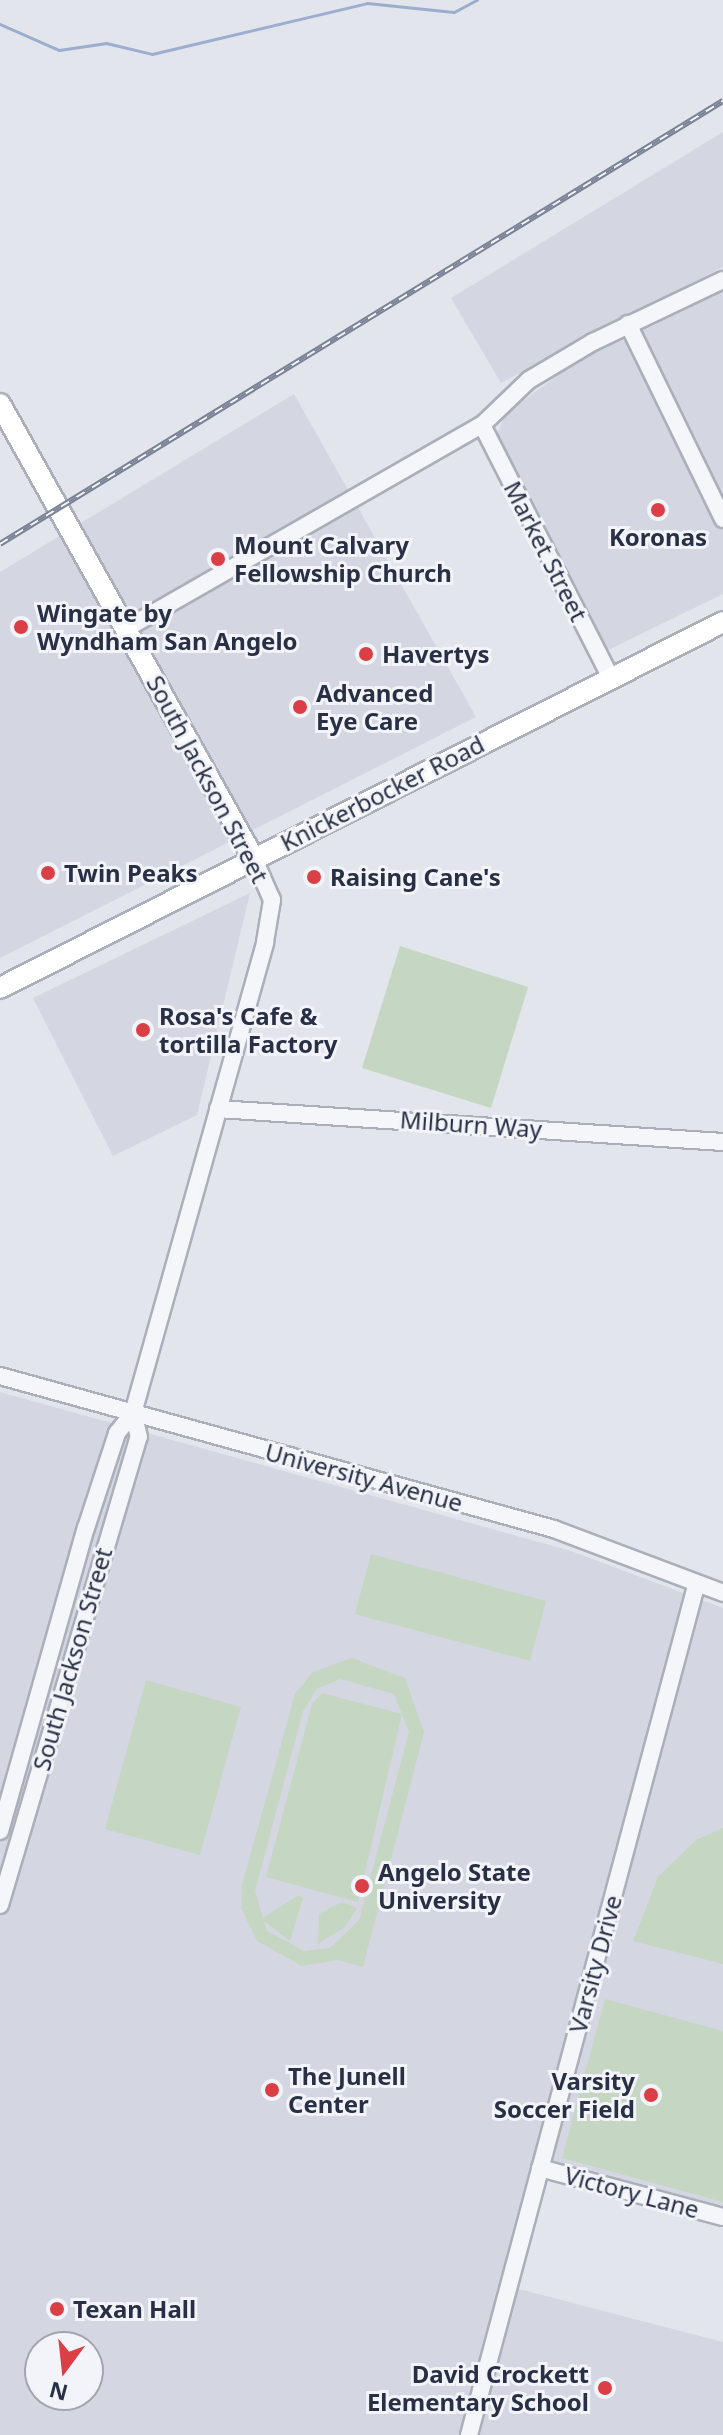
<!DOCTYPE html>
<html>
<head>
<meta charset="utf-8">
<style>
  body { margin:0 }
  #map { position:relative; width:723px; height:2435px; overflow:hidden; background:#e2e5ec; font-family:"Noto Sans",sans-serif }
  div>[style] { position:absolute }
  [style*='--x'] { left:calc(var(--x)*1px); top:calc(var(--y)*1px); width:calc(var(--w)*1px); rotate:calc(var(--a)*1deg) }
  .built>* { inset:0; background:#d4d7e1 }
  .green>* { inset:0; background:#c5d6c3 }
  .stream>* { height:3px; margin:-1.5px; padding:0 1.5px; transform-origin:1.5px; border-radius:1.5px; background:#9baece }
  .roads { filter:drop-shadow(2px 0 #aaafba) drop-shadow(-2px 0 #aaafba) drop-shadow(0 2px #aaafba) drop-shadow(0 -2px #aaafba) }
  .minor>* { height:16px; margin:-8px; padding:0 8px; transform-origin:8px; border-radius:8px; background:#f5f6f9 }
  .major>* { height:20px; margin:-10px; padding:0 10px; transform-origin:10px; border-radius:10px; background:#fff }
  .rail>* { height:6px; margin-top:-3px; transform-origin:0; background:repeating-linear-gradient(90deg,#f2f4f9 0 9px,#7a8296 0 18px); box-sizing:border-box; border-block:2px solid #7a8296 }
  .dots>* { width:22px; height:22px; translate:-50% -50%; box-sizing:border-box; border:4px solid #f2f4f9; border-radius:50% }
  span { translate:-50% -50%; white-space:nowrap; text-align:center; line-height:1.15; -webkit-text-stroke:6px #f2f4f9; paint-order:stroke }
  .poi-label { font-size:24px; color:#293045; font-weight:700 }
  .left { translate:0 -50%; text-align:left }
  .right { translate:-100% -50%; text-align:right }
  .street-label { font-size:24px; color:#293045 }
  .north { position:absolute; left:24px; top:2331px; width:80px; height:80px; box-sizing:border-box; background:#f2f4f9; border:2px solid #a2a6b1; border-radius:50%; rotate:195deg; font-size:22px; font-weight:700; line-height:32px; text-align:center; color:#293045 }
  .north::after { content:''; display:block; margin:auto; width:28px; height:36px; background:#d93f45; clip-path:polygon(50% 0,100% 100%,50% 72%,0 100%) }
</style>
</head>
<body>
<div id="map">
  <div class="built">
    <div style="clip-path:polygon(723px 132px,723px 267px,501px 383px,451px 298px)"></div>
    <div style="clip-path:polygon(723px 291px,723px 594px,604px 652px,497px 435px,505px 414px,584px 356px)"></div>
    <div style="clip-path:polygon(294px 394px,476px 717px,0 958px,0 572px)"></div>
    <div style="clip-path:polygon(250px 893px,197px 1115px,113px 1156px,33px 998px)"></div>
    <div style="clip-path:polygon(evenodd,0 1392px,571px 1551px,723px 1608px,723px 2210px,547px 2163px,515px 2288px,723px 2342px,723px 2435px,0 2435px,0 1392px,40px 2347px,88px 2347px,88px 2395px,40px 2395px,40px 2347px)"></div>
  </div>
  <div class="green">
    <div style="clip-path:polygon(400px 946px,528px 987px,491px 1108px,362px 1068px)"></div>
    <div style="clip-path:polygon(371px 1554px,546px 1601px,530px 1661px,355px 1614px)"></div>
    <div style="clip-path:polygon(evenodd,352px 1658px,405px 1678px,424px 1732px,363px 1967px,338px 1960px,302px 1966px,257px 1941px,241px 1908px,242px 1885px,295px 1694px,313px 1672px,352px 1658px,340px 1679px,394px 1694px,409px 1732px,359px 1920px,330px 1948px,304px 1951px,267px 1931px,255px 1891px,303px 1711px,317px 1689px,340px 1679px)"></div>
    <div style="clip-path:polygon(146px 1680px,241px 1707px,200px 1855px,105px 1829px)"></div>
    <div style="clip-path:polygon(322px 1693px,402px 1714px,358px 1902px,266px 1877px,312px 1704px)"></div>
    <div style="clip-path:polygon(723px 1828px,723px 1964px,633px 1941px,658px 1877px,696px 1840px)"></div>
    <div style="clip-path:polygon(299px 1895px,303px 1898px,290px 1941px,261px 1919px)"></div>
    <div style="clip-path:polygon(342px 1902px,357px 1908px,345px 1927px,318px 1944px,319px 1914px)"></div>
    <div style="clip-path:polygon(605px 1999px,723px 2031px,723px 2202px,562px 2158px)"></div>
  </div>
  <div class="stream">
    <div style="--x:0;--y:24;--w:64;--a:23.8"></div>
    <div style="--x:59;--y:50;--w:48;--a:-8.5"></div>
    <div style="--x:106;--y:43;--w:47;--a:13.4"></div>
    <div style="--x:152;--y:54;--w:221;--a:-13.3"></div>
    <div style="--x:367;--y:3;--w:87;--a:5.9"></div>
    <div style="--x:454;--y:12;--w:26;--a:-28"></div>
  </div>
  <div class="roads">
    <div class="minor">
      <div style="--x:628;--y:324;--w:217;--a:64"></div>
      <div style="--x:482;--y:425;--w:282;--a:63"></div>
      <div style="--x:127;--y:628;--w:409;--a:-29.8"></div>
      <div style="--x:482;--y:425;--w:65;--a:-43.8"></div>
      <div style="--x:529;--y:380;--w:74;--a:-30.7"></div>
      <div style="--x:593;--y:342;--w:144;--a:-25.5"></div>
      <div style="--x:218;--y:1109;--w:506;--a:3.74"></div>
      <div style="--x:0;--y:1376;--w:575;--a:15.44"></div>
      <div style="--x:554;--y:1529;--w:181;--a:20.7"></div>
      <div style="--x:0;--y:1831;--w:315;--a:-74.2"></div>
      <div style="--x:86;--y:1528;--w:100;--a:-71.9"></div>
      <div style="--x:117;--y:1433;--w:26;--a:-51"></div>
      <div style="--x:133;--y:1413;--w:489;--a:-74.3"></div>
      <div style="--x:265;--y:942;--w:43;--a:-80.5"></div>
      <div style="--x:272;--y:900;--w:45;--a:-113.7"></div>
      <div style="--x:0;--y:1905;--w:488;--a:-73.5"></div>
      <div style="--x:139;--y:1437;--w:25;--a:-104"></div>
      <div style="--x:540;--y:2168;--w:189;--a:15"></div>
      <div style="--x:469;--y:2435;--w:879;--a:-75.03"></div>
    </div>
    <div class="major">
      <div style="--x:0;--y:404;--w:521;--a:60.83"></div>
      <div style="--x:0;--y:988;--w:810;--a:-26.85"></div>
    </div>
  </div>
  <div class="rail">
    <div style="--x:0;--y:544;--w:848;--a:-31.5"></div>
  </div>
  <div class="dots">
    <div style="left:658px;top:510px;background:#d93f45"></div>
    <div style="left:218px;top:559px;background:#d93f45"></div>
    <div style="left:21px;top:627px;background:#d93f45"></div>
    <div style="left:366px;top:654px;background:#d93f45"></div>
    <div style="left:300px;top:707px;background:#d93f45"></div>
    <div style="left:48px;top:873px;background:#d93f45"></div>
    <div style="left:314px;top:877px;background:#d93f45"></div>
    <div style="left:143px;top:1030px;background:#d93f45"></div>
    <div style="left:362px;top:1886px;background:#d93f45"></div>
    <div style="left:272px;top:2090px;background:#d93f45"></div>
    <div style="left:651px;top:2095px;background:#d93f45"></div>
    <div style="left:57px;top:2309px;background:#d93f45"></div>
    <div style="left:605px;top:2388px;background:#d93f45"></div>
  </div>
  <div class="poi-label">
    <span style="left:658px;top:537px">Koronas</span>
    <span class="left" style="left:234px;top:559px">Mount Calvary<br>Fellowship Church</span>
    <span class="left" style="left:37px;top:627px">Wingate by<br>Wyndham San Angelo</span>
    <span class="left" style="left:382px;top:654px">Havertys</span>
    <span class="left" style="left:316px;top:707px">Advanced<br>Eye Care</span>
    <span class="left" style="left:64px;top:873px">Twin Peaks</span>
    <span class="left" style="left:330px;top:877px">Raising Cane's</span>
    <span class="left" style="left:159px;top:1030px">Rosa's Cafe &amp;<br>tortilla Factory</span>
    <span class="left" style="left:378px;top:1886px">Angelo State<br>University</span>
    <span class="left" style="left:288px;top:2090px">The Junell<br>Center</span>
    <span class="right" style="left:635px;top:2095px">Varsity<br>Soccer Field</span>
    <span class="left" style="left:73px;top:2309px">Texan Hall</span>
    <span class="right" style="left:589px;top:2388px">David Crockett<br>Elementary School</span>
  </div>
  <div class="street-label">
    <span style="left:546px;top:551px;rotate:63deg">Market Street</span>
    <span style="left:208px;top:779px;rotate:62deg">South Jackson Street</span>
    <span style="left:382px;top:793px;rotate:-27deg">Knickerbocker Road</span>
    <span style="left:471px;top:1124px;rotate:4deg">Milburn Way</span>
    <span style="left:364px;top:1477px;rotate:15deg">University Avenue</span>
    <span style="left:72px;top:1659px;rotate:-74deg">South Jackson Street</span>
    <span style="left:595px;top:1964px;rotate:-75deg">Varsity Drive</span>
    <span style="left:632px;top:2192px;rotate:15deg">Victory Lane</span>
  </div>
  <div class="north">N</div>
</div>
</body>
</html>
